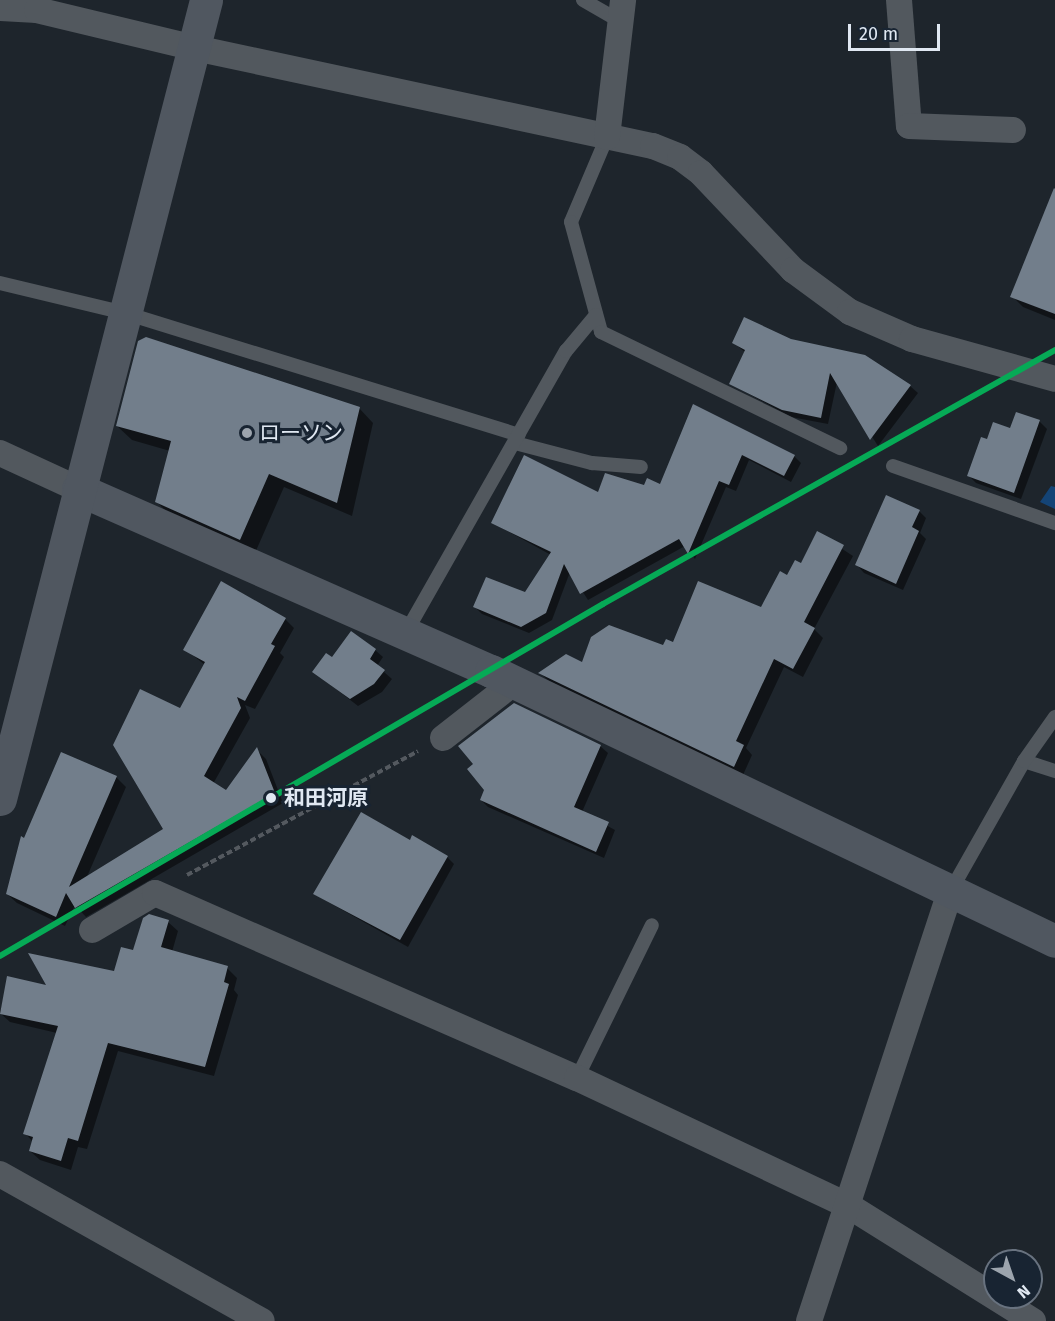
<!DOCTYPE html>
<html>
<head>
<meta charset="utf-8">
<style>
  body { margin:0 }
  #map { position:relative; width:1055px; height:1321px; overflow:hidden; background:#1e252c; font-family:"Fira Sans","Noto Sans JP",sans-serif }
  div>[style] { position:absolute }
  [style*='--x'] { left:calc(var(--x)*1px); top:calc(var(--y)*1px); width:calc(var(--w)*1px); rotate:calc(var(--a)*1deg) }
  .forest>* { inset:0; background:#144476 }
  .shadow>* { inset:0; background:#0007 }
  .building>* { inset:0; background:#727e8b }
  .path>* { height:4px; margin-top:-2px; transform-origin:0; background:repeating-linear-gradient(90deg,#54595f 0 6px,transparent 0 9px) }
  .lane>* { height:14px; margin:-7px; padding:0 7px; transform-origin:7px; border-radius:7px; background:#52585e }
  .street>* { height:26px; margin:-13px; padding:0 13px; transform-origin:13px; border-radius:13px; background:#52585e }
  .secondary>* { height:33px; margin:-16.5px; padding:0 16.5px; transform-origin:16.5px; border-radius:16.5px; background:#505760 }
  .rail-1>* { height:6px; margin:-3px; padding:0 3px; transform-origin:3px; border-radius:3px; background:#06aa56 }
  .dots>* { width:16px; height:16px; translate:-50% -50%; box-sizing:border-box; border:3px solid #182432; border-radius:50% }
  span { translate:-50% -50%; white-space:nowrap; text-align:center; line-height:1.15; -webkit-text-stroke:6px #182432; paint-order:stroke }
  .poi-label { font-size:21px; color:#e0e8f2 }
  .left { translate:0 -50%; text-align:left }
  .stop-label { font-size:21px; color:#e0e8f2; font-weight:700 }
  .north { position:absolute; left:983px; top:1249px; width:60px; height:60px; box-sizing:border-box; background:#182432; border:2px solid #68727f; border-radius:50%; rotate:140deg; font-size:16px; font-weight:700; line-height:24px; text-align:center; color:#e0e8f2 }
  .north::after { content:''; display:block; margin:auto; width:21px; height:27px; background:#9ca4ad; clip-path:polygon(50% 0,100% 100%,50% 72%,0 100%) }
  .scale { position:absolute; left:848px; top:24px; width:92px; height:27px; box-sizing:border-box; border:3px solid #e0e8f2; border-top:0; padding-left:8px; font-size:18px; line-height:21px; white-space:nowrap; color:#e0e8f2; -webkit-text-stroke:4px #182432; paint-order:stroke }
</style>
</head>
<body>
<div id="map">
  <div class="forest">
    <div style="clip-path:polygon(1051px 486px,1055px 487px,1055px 509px,1040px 502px)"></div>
  </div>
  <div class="shadow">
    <div style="clip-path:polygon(1055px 230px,1055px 320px,1023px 307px,1012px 296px)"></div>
    <div style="clip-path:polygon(790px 340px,910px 386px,918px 393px,878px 446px,837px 382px,828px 424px,791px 417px,731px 384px,746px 353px,734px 343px)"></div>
    <div style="clip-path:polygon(694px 406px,794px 456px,801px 463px,791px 482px,749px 460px,736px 491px,726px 487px,695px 559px,685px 546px,588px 600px,570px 572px,552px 620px,529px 633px,482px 614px,475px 607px,525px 594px,551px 555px,493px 523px,599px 494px,661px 485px)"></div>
    <div style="clip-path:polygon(359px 408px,373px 423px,352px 516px,284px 487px,255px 553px,171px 516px,156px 501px,170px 451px,132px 440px,117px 426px)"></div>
    <div style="clip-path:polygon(1039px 421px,1047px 429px,1021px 499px,976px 483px,969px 476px,1011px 430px)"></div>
    <div style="clip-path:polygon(887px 497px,920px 512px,908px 534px,920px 512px,926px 518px,920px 533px,926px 539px,903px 590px,864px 573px,857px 565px)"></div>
    <div style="clip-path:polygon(818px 533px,853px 556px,814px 629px,823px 638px,803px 677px,784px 667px,746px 748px,752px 755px,743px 775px,549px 681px,540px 673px,664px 647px,762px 609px,801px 565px)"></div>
    <div style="clip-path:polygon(285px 619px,294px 628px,280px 653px,284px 657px,255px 709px,245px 705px,250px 718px,213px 784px,226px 792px,257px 750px,266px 759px,283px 803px,86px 917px,75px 905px,65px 926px,17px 903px,7px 894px,25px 840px,116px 777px,126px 787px,86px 879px,165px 830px,180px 710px,205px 665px,185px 649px)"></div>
    <div style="clip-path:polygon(375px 650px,383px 657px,377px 666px,392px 679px,382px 692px,358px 706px,314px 672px)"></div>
    <div style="clip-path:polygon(600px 746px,608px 753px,582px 812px,615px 830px,604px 858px,488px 807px,481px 800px)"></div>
    <div style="clip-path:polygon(410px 842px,447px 857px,454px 864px,408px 947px,314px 894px)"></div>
    <div style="clip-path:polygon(168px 922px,178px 931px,172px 952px,227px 968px,237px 978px,234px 990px,238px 995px,214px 1076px,118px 1051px,87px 1149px,78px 1147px,71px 1170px,40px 1160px,30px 1151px,33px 1142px,25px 1133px,57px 1033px,10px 1022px,0 1013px,8px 978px,49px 987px,115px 973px)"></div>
  </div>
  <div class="building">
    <div style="clip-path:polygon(1054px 188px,1055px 189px,1055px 314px,1010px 297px)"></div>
    <div style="clip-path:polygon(744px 317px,791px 339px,865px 355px,911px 385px,870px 440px,830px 373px,821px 418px,782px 410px,729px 384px,745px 350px,732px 343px)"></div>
    <div style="clip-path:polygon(146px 337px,360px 407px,337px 503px,269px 474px,240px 540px,155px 502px,171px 441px,116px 426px,138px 341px)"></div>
    <div style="clip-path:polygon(693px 404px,795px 455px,784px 476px,742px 455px,729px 485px,719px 481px,688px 554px,679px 539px,580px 594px,564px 564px,546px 613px,521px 627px,473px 607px,486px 577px,525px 592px,551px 552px,491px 523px,524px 455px,598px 492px,605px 473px,644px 485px,647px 478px,660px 484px)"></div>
    <div style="clip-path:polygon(1016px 412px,1040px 420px,1014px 493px,967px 476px,981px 437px,987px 439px,993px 422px,1010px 428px)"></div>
    <div style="clip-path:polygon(886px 495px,920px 510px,912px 527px,919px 531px,896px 584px,855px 565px)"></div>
    <div style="clip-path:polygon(817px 531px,844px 545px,804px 622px,815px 628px,793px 669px,774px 659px,736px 741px,744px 745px,734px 767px,538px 673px,566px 654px,582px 662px,591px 637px,609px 625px,663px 645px,666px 639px,673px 642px,698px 581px,761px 607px,780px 571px,787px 575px,795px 560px,801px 563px)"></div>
    <div style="clip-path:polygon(221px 581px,286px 618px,271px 644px,275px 646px,245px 701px,237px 697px,241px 708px,204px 776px,226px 790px,257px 747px,275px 793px,75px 908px,66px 893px,56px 917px,6px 894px,21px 836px,24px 838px,61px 752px,117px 776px,69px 887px,163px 829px,113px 745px,140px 689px,180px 708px,205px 662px,183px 650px)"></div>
    <div style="clip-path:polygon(351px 631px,376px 649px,370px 659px,385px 670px,374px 684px,350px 699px,312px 672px,326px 653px,332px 657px)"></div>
    <div style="clip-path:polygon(514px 703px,601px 745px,574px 807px,609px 822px,596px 852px,480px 800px,484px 790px,467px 769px,473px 764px,458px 746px)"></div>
    <div style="clip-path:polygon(361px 812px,410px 840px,412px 835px,448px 856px,400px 940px,313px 894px)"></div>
    <div style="clip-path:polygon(149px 914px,169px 920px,161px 947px,228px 966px,224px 982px,229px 984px,205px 1067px,108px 1043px,78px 1141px,68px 1138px,61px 1161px,29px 1151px,33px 1137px,23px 1134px,58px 1026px,0 1014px,7px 976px,46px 985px,28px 953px,114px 971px,121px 947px,133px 950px,143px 918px)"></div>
  </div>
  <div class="path">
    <div style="--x:187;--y:875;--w:262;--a:-28.2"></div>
  </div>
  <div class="lane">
    <div style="--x:583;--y:0;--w:46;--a:29.9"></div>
    <div style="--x:607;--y:137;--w:92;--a:113"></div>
    <div style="--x:571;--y:222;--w:114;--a:74.7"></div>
    <div style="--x:601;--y:332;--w:266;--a:25.9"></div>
    <div style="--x:0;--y:283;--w:129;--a:13.5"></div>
    <div style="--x:125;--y:313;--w:412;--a:17.2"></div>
    <div style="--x:515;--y:443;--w:80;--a:14.6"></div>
    <div style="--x:592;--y:463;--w:49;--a:4.7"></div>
    <div style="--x:893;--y:466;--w:172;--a:19.4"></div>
    <div style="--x:405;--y:634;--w:326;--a:-60.4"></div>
    <div style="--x:566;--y:351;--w:47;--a:-50.2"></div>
    <div style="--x:1024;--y:761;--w:33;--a:18"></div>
    <div style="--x:950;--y:892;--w:150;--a:-60.5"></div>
    <div style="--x:1024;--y:761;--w:54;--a:-54.8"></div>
    <div style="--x:577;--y:1078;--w:170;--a:-63.9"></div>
  </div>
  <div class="street">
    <div style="--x:899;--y:0;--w:126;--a:85.5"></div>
    <div style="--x:909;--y:126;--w:104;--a:2.2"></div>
    <div style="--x:0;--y:8;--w:37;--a:3"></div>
    <div style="--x:37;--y:10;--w:163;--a:13.5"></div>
    <div style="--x:195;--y:48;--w:468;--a:12.1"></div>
    <div style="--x:653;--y:146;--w:29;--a:22"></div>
    <div style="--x:680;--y:157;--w:26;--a:37"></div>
    <div style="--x:701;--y:173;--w:134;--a:46.5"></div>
    <div style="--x:793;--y:270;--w:71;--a:36.4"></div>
    <div style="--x:850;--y:312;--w:68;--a:23.5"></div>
    <div style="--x:912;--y:339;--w:148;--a:15.6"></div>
    <div style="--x:607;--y:137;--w:138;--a:-83.3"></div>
    <div style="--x:0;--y:453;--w:86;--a:24.8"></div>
    <div style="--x:443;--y:738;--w:88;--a:-38"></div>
    <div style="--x:92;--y:930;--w:73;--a:-30.4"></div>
    <div style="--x:155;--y:893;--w:461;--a:23.7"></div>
    <div style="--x:577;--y:1078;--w:301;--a:25.2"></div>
    <div style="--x:849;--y:1206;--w:217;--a:32"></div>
    <div style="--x:0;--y:1174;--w:300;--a:29.3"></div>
    <div style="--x:809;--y:1321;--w:452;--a:-71.8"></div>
  </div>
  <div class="secondary">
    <div style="--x:78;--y:489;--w:451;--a:23.8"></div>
    <div style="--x:491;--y:671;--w:625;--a:25.58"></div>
    <div style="--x:0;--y:799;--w:825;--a:-75.54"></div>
  </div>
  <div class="rail-1">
    <div style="--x:0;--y:956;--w:698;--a:-30.27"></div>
    <div style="--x:603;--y:604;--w:518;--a:-29.33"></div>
  </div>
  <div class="dots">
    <div style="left:247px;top:433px;background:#9ca4ad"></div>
    <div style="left:271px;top:798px;background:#e0e8f2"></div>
  </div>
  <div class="poi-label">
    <span class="left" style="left:259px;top:433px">ローソン</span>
  </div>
  <div class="stop-label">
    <span class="left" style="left:284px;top:798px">和田河原</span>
  </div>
  <div class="north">N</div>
  <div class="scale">20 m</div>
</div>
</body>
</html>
